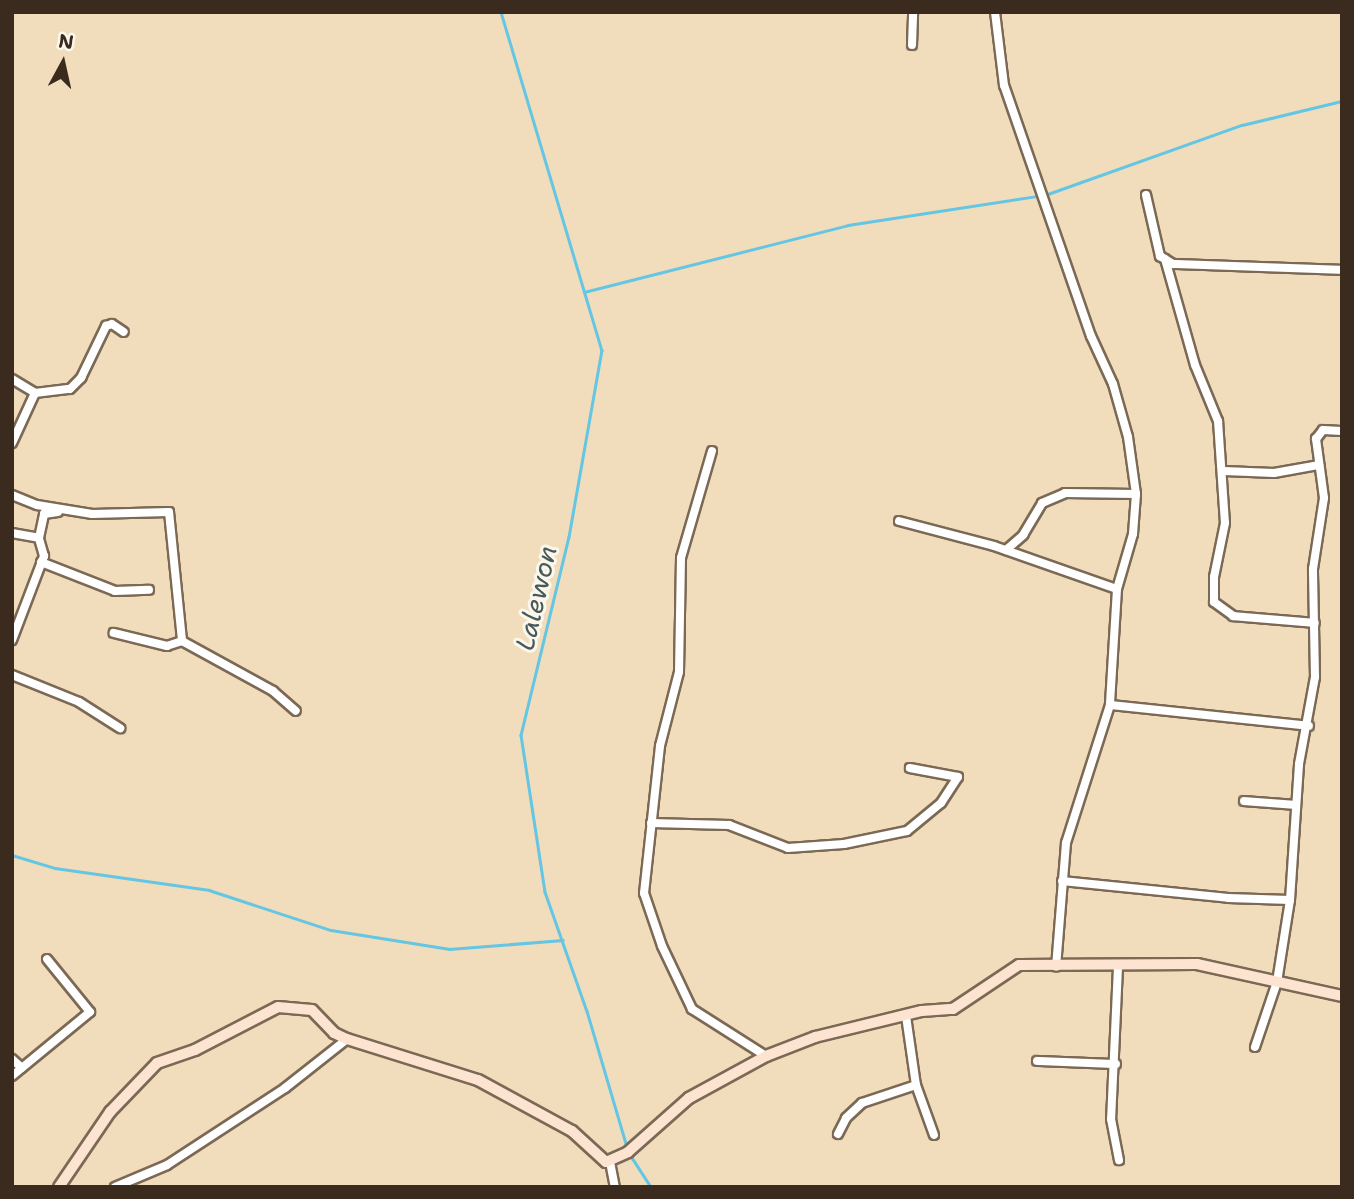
<!DOCTYPE html>
<html>
<head>
<meta charset="utf-8">
<style>
  body { margin:0 }
  #map { position:relative; width:1354px; height:1199px; overflow:hidden; background:#f1ddbc; font-family:"Shantell Sans",sans-serif }
  div>[style] { position:absolute }
  [style*='--x'] { left:calc(var(--x)*1px); top:calc(var(--y)*1px); width:calc(var(--w)*1px); rotate:calc(var(--a)*1deg) }
  .stream>* { height:2.5px; margin:-1.25px; padding:0 1.25px; transform-origin:1.25px; border-radius:1.25px; background:#64c6e3 }
  .roads { filter:drop-shadow(2px 0 #7b6955) drop-shadow(-2px 0 #7b6955) drop-shadow(0 2px #7b6955) drop-shadow(0 -2px #7b6955) }
  .street>* { height:8px; margin:-4px; padding:0 4px; transform-origin:4px; border-radius:4px; background:#fff }
  .secondary>* { height:10px; margin:-5px; padding:0 5px; transform-origin:5px; border-radius:5px; background:#fde4d1 }
  span { translate:-50% -50%; white-space:nowrap; text-align:center; line-height:1.15; -webkit-text-stroke:6px #fbf7ec; paint-order:stroke }
  .water-label { font-size:26px; color:#475959; font-style:italic }
  .frame { position:absolute; inset:0; border:14px solid #3b2a1e; pointer-events:none }
  .north { position:absolute; left:28px; top:28px; width:70px; height:70px; -webkit-text-stroke:5px #fbf7ec; paint-order:stroke; rotate:8deg; font-size:19px; font-weight:700; line-height:28px; text-align:center; color:#3b2a1e }
  .north::after { content:''; display:block; margin:auto; width:24px; height:32px; background:#3b2a1e; clip-path:polygon(50% 0,100% 100%,50% 72%,0 100%) }
</style>
</head>
<body>
<div id="map">
  <div class="stream">
    <div style="--x:501;--y:12;--w:353;--a:73.4"></div>
    <div style="--x:602;--y:350;--w:190;--a:100"></div>
    <div style="--x:569;--y:537;--w:204;--a:103.6"></div>
    <div style="--x:521;--y:735;--w:159;--a:81.3"></div>
    <div style="--x:545;--y:892;--w:126;--a:70.6"></div>
    <div style="--x:587;--y:1011;--w:142;--a:73.6"></div>
    <div style="--x:1045;--y:195;--w:209;--a:-19.6"></div>
    <div style="--x:1242;--y:125;--w:103;--a:-13.5"></div>
    <div style="--x:584;--y:292;--w:272;--a:-14.2"></div>
    <div style="--x:848;--y:225;--w:192;--a:-8.7"></div>
    <div style="--x:12;--y:855;--w:45;--a:16.8"></div>
    <div style="--x:55;--y:868;--w:156;--a:8.1"></div>
    <div style="--x:209;--y:890;--w:128;--a:18.2"></div>
    <div style="--x:331;--y:930;--w:120;--a:9.1"></div>
    <div style="--x:449;--y:949;--w:114;--a:-4.5"></div>
    <div style="--x:629;--y:1153;--w:40;--a:57.1"></div>
  </div>
  <div class="roads">
    <div class="street">
      <div style="--x:995;--y:12;--w:74;--a:83"></div>
      <div style="--x:1004;--y:85;--w:266;--a:70.9"></div>
      <div style="--x:1091;--y:336;--w:53;--a:65.4"></div>
      <div style="--x:1113;--y:384;--w:55;--a:74.2"></div>
      <div style="--x:1128;--y:437;--w:58;--a:82"></div>
      <div style="--x:1136;--y:494;--w:40;--a:94.3"></div>
      <div style="--x:1133;--y:534;--w:57;--a:106.2"></div>
      <div style="--x:1117;--y:589;--w:116;--a:93.5"></div>
      <div style="--x:1110;--y:705;--w:145;--a:107.7"></div>
      <div style="--x:1066;--y:843;--w:124;--a:94.6"></div>
      <div style="--x:912;--y:45;--w:33;--a:-88"></div>
      <div style="--x:1146;--y:195;--w:63;--a:77.1"></div>
      <div style="--x:1160;--y:256;--w:15;--a:32"></div>
      <div style="--x:1173;--y:264;--w:169;--a:2"></div>
      <div style="--x:1165;--y:259;--w:110;--a:74.2"></div>
      <div style="--x:1195;--y:365;--w:61;--a:67.7"></div>
      <div style="--x:1218;--y:421;--w:102;--a:86.1"></div>
      <div style="--x:1225;--y:523;--w:55;--a:101.5"></div>
      <div style="--x:1214;--y:577;--w:25;--a:90"></div>
      <div style="--x:1214;--y:602;--w:24;--a:36"></div>
      <div style="--x:1233;--y:616;--w:82;--a:4.9"></div>
      <div style="--x:12;--y:379;--w:27;--a:31"></div>
      <div style="--x:35;--y:393;--w:35;--a:-7"></div>
      <div style="--x:70;--y:389;--w:16;--a:-45"></div>
      <div style="--x:81;--y:378;--w:58;--a:-64.3"></div>
      <div style="--x:106;--y:326;--w:6;--a:-18"></div>
      <div style="--x:112;--y:324;--w:14;--a:34"></div>
      <div style="--x:12;--y:443;--w:55;--a:-65.3"></div>
      <div style="--x:712;--y:451;--w:111;--a:106.2"></div>
      <div style="--x:681;--y:558;--w:114;--a:91"></div>
      <div style="--x:679;--y:672;--w:76;--a:104.4"></div>
      <div style="--x:660;--y:746;--w:148;--a:96.2"></div>
      <div style="--x:644;--y:893;--w:56;--a:71.2"></div>
      <div style="--x:662;--y:946;--w:70;--a:64.5"></div>
      <div style="--x:692;--y:1009;--w:88;--a:32.4"></div>
      <div style="--x:1224;--y:471;--w:50;--a:2.3"></div>
      <div style="--x:1274;--y:473;--w:46;--a:-10.1"></div>
      <div style="--x:12;--y:495;--w:27;--a:22"></div>
      <div style="--x:37;--y:505;--w:56;--a:9.3"></div>
      <div style="--x:92;--y:514;--w:77;--a:-1.5"></div>
      <div style="--x:169;--y:512;--w:130;--a:84.2"></div>
      <div style="--x:182;--y:641;--w:16;--a:162"></div>
      <div style="--x:167;--y:646;--w:55;--a:-166.2"></div>
      <div style="--x:899;--y:521;--w:98;--a:14.7"></div>
      <div style="--x:994;--y:546;--w:130;--a:19.3"></div>
      <div style="--x:12;--y:533;--w:27;--a:10"></div>
      <div style="--x:1006;--y:550;--w:23;--a:-41"></div>
      <div style="--x:1023;--y:535;--w:37;--a:-59"></div>
      <div style="--x:1042;--y:503;--w:25;--a:-23"></div>
      <div style="--x:1065;--y:493;--w:71;--a:0.8"></div>
      <div style="--x:41;--y:562;--w:79;--a:21.4"></div>
      <div style="--x:115;--y:591;--w:34;--a:-2"></div>
      <div style="--x:12;--y:640;--w:90;--a:-69.1"></div>
      <div style="--x:44;--y:556;--w:19;--a:-106"></div>
      <div style="--x:39;--y:538;--w:25;--a:-78"></div>
      <div style="--x:44;--y:514;--w:14;--a:-8"></div>
      <div style="--x:182;--y:641;--w:104;--a:28.8"></div>
      <div style="--x:273;--y:691;--w:30;--a:41"></div>
      <div style="--x:12;--y:675;--w:72;--a:21.9"></div>
      <div style="--x:79;--y:702;--w:49;--a:32.4"></div>
      <div style="--x:1110;--y:705;--w:200;--a:6"></div>
      <div style="--x:1244;--y:801;--w:52;--a:4.4"></div>
      <div style="--x:651;--y:823;--w:78;--a:1.5"></div>
      <div style="--x:729;--y:825;--w:63;--a:21.3"></div>
      <div style="--x:788;--y:848;--w:56;--a:-4.1"></div>
      <div style="--x:844;--y:844;--w:64;--a:-11.7"></div>
      <div style="--x:907;--y:831;--w:44;--a:-39.5"></div>
      <div style="--x:941;--y:803;--w:31;--a:-57"></div>
      <div style="--x:958;--y:777;--w:49;--a:-169.4"></div>
      <div style="--x:1062;--y:881;--w:167;--a:5.8"></div>
      <div style="--x:1228;--y:898;--w:62;--a:1.8"></div>
      <div style="--x:1118;--y:967;--w:152;--a:92.6"></div>
      <div style="--x:1111;--y:1119;--w:42;--a:79"></div>
      <div style="--x:906;--y:1016;--w:70;--a:81.8"></div>
      <div style="--x:916;--y:1085;--w:53;--a:70.2"></div>
      <div style="--x:1255;--y:1047;--w:69;--a:-71.3"></div>
      <div style="--x:1277;--y:982;--w:83;--a:-81"></div>
      <div style="--x:1290;--y:900;--w:136;--a:-86.2"></div>
      <div style="--x:1299;--y:764;--w:88;--a:-79.6"></div>
      <div style="--x:1315;--y:677;--w:108;--a:-91.1"></div>
      <div style="--x:1313;--y:569;--w:72;--a:-81.2"></div>
      <div style="--x:1324;--y:498;--w:60;--a:-97.7"></div>
      <div style="--x:1316;--y:439;--w:11;--a:-52"></div>
      <div style="--x:1323;--y:430;--w:19;--a:3"></div>
      <div style="--x:12;--y:1059;--w:13;--a:42"></div>
      <div style="--x:1037;--y:1061;--w:79;--a:2.2"></div>
      <div style="--x:12;--y:1076;--w:101;--a:-39.4"></div>
      <div style="--x:90;--y:1012;--w:68;--a:-129.1"></div>
      <div style="--x:838;--y:1134;--w:18;--a:-63"></div>
      <div style="--x:846;--y:1118;--w:22;--a:-43"></div>
      <div style="--x:862;--y:1103;--w:57;--a:-18.4"></div>
      <div style="--x:610;--y:1162;--w:25;--a:79"></div>
      <div style="--x:115;--y:1187;--w:56;--a:-22.9"></div>
      <div style="--x:167;--y:1165;--w:141;--a:-33.1"></div>
      <div style="--x:285;--y:1088;--w:79;--a:-38.3"></div>
    </div>
    <div class="secondary">
      <div style="--x:59;--y:1187;--w:91;--a:-55.8"></div>
      <div style="--x:110;--y:1112;--w:68;--a:-46.2"></div>
      <div style="--x:157;--y:1063;--w:40;--a:-18.9"></div>
      <div style="--x:195;--y:1050;--w:93;--a:-27.4"></div>
      <div style="--x:278;--y:1007;--w:34;--a:5"></div>
      <div style="--x:312;--y:1010;--w:32;--a:46"></div>
      <div style="--x:334;--y:1033;--w:14;--a:25"></div>
      <div style="--x:347;--y:1039;--w:137;--a:17.4"></div>
      <div style="--x:478;--y:1080;--w:107;--a:28.5"></div>
      <div style="--x:572;--y:1131;--w:46;--a:42.4"></div>
      <div style="--x:606;--y:1162;--w:24;--a:-24"></div>
      <div style="--x:628;--y:1152;--w:81;--a:-41.5"></div>
      <div style="--x:689;--y:1098;--w:88;--a:-28.6"></div>
      <div style="--x:766;--y:1056;--w:53;--a:-21.2"></div>
      <div style="--x:815;--y:1037;--w:110;--a:-13.7"></div>
      <div style="--x:922;--y:1011;--w:31;--a:-4"></div>
      <div style="--x:953;--y:1009;--w:79;--a:-33.7"></div>
      <div style="--x:1019;--y:965;--w:178;--a:-0.3"></div>
      <div style="--x:1197;--y:964;--w:148;--a:12.4"></div>
    </div>
  </div>
  <div class="water-label">
    <span style="left:536px;top:598px;rotate:-77deg">Lalewon</span>
  </div>
  <div class="frame"></div>
  <div class="north">N</div>
</div>
</body>
</html>
